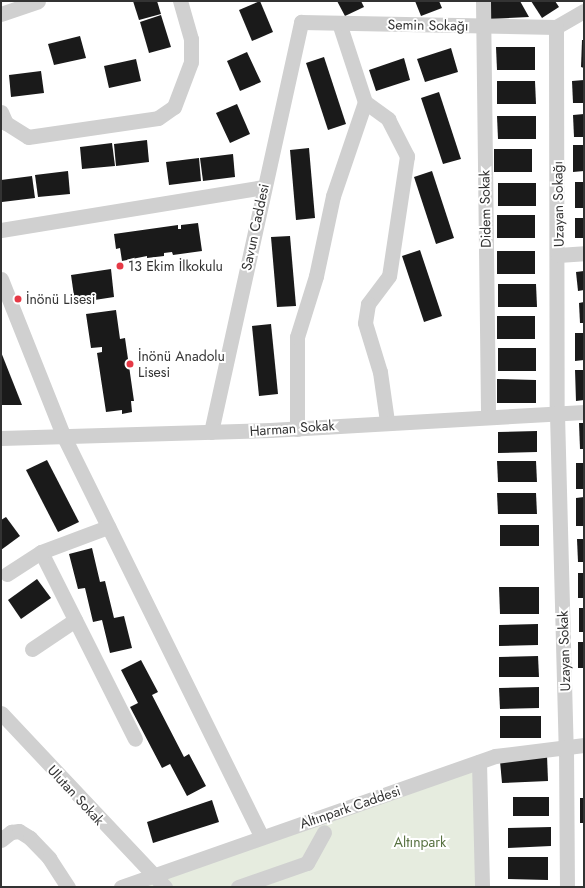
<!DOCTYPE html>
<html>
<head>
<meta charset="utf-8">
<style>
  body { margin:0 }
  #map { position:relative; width:585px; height:888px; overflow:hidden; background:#fff; font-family:Jost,sans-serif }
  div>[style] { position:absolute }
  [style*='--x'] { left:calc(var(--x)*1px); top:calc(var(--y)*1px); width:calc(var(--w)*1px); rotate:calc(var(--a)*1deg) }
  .green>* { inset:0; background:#e6ecdf }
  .building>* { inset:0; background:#1a1a1a }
  .minor>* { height:15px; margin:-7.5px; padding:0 7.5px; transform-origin:7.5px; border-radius:7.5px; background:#d0d0d0 }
  .dots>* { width:11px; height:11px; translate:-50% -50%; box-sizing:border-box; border:2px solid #fff; border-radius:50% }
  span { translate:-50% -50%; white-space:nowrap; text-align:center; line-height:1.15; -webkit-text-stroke:4px #fff; paint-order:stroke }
  .street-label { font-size:14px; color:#333 }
  .poi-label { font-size:14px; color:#333 }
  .left { translate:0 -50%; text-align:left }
  .park-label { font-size:14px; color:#56703f }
  .frame { position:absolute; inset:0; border:2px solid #333; pointer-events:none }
</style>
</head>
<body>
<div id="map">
  <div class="green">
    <div style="clip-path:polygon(479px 762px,482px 887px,121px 887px)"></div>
  </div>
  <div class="building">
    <div style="clip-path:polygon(133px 1px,157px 1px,161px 14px,139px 20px)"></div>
    <div style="clip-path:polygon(260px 1px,273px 32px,252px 41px,239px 10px)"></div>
    <div style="clip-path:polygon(337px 1px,361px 1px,364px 7px,345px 16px)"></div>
    <div style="clip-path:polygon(415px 1px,439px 1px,442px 8px,421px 16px)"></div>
    <div style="clip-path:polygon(490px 1px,520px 1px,529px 17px,491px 19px)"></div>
    <div style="clip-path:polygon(531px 1px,555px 1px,559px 7px,542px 18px)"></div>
    <div style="clip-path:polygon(161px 15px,171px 47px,149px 53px,140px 22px)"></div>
    <div style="clip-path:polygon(80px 36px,86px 58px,54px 65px,48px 44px)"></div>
    <div style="clip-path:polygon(582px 40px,584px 40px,584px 68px,581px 67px)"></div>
    <div style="clip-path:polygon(496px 47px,535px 47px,535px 70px,497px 70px)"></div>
    <div style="clip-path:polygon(451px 48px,458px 72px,425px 82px,417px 59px)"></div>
    <div style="clip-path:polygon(247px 52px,261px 82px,240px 91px,227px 61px)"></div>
    <div style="clip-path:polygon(324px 57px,346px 124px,328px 130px,306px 63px)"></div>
    <div style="clip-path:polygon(404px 58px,410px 80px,376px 91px,369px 70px)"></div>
    <div style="clip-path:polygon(136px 59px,141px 81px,109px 88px,104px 66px)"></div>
    <div style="clip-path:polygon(41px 71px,44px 93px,11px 97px,9px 75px)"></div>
    <div style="clip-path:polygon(584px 80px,584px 103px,573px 103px,572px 81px)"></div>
    <div style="clip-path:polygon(497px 81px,535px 81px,536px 104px,497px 104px)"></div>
    <div style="clip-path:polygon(439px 92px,461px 159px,443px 164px,421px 98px)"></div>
    <div style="clip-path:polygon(237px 104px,250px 134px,230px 143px,216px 113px)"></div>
    <div style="clip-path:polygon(584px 114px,584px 137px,574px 137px,573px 115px)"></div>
    <div style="clip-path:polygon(497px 116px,536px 116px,536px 139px,498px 139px)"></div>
    <div style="clip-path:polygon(147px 140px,149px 162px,116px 166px,114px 144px)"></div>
    <div style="clip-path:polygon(112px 143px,115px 166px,82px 169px,80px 147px)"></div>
    <div style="clip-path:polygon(573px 145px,584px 145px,584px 171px,573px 172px)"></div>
    <div style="clip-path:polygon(309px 148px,315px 218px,296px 220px,290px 150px)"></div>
    <div style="clip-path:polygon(494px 149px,532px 149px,532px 172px,494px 172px)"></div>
    <div style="clip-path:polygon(233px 154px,235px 177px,203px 181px,200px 158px)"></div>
    <div style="clip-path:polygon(199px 158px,201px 181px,169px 185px,166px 162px)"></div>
    <div style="clip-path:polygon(68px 171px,70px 194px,38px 197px,35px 175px)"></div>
    <div style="clip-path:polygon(432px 171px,454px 238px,436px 244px,414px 177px)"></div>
    <div style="clip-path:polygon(32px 176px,35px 198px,2px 202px,1px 180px)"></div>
    <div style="clip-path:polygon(575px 182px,584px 182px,584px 208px,575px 208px)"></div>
    <div style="clip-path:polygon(498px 183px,536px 183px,536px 206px,498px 206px)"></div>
    <div style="clip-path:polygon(497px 215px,535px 215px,535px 238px,497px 238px)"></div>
    <div style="clip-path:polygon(575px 218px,584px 218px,584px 238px,575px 238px)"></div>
    <div style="clip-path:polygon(198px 223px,202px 251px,173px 255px,172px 252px,164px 253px,164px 256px,147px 258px,147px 256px,122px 261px,120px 248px,116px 249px,114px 234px,178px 225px,178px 229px,181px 229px,181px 225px)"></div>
    <div style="clip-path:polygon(290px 236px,296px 306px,277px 307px,271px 237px)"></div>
    <div style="clip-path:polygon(420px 250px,442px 316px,424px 322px,402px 256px)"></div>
    <div style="clip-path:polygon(497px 251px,535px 251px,535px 274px,497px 274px)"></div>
    <div style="clip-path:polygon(111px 269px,114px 297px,75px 303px,71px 275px)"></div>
    <div style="clip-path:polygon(584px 271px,584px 290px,578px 291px,576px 272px)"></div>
    <div style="clip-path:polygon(498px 284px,536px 284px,537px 307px,498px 307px)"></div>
    <div style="clip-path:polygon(584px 302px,584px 323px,580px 323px,579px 303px)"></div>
    <div style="clip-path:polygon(116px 310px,120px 339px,125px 338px,134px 401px,131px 401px,132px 412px,122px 414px,122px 410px,106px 412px,97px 353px,102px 352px,102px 347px,91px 348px,86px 314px)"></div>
    <div style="clip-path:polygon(497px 316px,535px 316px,535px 339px,497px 339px)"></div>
    <div style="clip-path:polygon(271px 324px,278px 394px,259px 396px,252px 326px)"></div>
    <div style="clip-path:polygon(575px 333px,584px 333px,584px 360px,575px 361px)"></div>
    <div style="clip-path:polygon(498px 348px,536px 348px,536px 371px,498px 371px)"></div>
    <div style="clip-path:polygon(1px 352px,22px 405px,1px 405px)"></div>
    <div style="clip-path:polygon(575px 370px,584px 370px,584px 400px,576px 401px)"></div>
    <div style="clip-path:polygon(497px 379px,536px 380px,536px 403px,497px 403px)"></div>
    <div style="clip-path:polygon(579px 423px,584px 423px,584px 449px,580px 449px)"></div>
    <div style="clip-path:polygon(537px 431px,537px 452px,498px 453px,498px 432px)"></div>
    <div style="clip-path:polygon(47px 460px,79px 522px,58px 532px,26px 470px)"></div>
    <div style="clip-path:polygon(497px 461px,536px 461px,537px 482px,498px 482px)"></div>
    <div style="clip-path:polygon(576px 463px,584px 463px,584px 489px,576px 489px)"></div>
    <div style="clip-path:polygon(497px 493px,536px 493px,537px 514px,498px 514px)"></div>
    <div style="clip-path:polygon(584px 497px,584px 526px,576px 526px,576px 498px)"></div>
    <div style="clip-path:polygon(6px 517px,20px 536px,1px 550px,1px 520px)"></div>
    <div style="clip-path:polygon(500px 525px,539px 525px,539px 546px,500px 546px)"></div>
    <div style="clip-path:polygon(577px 539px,584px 539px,584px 562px,578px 562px)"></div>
    <div style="clip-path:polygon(92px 548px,100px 582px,105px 581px,114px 618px,124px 616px,132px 648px,110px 653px,102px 620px,93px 622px,85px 588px,78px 589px,69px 554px)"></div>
    <div style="clip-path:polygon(578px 573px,584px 573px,584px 598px,578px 598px)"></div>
    <div style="clip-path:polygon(37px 579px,51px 598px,21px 619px,8px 600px)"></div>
    <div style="clip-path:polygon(499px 587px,539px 587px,539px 614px,500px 614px)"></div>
    <div style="clip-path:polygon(579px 608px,584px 608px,584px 632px,579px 632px)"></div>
    <div style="clip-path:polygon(538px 624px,538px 645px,499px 646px,499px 625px)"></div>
    <div style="clip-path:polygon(578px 642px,584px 642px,584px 668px,578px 668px)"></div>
    <div style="clip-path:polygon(538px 656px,539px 677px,499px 677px,499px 657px)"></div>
    <div style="clip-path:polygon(141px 660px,158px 692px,152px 695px,184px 757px,189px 754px,206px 786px,187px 796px,170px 764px,162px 768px,130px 707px,138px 703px,121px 670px)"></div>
    <div style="clip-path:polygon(539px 687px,539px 708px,500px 709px,499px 688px)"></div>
    <div style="clip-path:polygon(500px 716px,541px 716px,541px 738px,500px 738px)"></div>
    <div style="clip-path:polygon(547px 755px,548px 781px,502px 783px,500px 761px)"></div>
    <div style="clip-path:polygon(513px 797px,549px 797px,549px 816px,513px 816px)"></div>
    <div style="clip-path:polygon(580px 798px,584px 798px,584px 823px,580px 823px)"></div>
    <div style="clip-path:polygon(212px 800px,219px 822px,153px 843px,147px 822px)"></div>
    <div style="clip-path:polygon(551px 827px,551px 846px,508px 848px,508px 828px)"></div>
    <div style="clip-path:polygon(508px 857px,548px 857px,548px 880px,508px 879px)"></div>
  </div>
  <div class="minor">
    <div style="--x:483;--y:1;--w:416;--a:89.3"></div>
    <div style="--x:1;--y:14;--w:39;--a:-19"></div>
    <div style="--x:556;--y:27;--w:387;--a:89.9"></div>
    <div style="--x:557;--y:414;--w:333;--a:88.5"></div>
    <div style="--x:566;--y:747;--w:140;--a:89.6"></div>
    <div style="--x:556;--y:27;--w:32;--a:-30"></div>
    <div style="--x:365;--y:102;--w:29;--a:36"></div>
    <div style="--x:388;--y:119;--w:42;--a:62.8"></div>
    <div style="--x:407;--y:156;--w:121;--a:98.5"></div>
    <div style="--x:389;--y:276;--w:35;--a:127"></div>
    <div style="--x:368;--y:304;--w:19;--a:99"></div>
    <div style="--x:365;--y:323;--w:51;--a:73"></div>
    <div style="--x:380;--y:372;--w:49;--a:81.9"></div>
    <div style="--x:1;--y:112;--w:12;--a:66"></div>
    <div style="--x:6;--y:123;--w:26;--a:32"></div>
    <div style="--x:28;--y:137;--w:131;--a:-8.3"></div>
    <div style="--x:158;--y:118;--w:19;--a:-35"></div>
    <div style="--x:174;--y:107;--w:48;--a:-69.3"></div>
    <div style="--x:191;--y:62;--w:23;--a:-90"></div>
    <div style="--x:191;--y:39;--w:40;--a:-106"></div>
    <div style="--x:1;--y:230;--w:266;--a:-9.3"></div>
    <div style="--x:558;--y:255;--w:26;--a:-4"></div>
    <div style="--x:1;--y:279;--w:170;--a:68.3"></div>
    <div style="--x:64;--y:437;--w:446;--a:63.7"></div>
    <div style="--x:297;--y:429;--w:92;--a:-90"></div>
    <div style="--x:297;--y:337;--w:64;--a:-72.7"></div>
    <div style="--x:316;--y:276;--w:82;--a:-78"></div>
    <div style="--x:333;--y:196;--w:99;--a:-71.2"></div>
    <div style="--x:365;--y:102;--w:83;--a:-108.2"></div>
    <div style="--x:211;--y:432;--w:420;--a:-77.6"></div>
    <div style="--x:301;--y:22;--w:255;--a:1.1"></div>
    <div style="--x:1;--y:438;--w:269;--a:-1.7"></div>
    <div style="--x:270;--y:430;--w:315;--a:-3.3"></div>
    <div style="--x:41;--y:552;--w:209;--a:63.3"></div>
    <div style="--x:7;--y:574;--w:40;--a:-32.9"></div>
    <div style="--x:41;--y:552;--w:72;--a:-20.5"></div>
    <div style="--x:32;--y:649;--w:52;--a:-34"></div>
    <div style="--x:1;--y:713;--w:239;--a:46.7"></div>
    <div style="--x:479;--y:762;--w:125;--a:88.6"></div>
    <div style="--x:1;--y:840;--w:13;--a:-39"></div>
    <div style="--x:11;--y:832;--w:8;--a:-7"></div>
    <div style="--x:19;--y:831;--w:13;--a:32"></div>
    <div style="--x:30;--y:838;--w:28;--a:46"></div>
    <div style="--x:49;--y:858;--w:35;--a:57"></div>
    <div style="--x:121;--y:887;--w:396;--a:-19.3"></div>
    <div style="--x:495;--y:756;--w:90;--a:-7"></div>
    <div style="--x:238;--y:887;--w:73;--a:-19.2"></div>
    <div style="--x:307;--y:863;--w:35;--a:-61"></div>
  </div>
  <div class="dots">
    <div style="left:120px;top:266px;background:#e63946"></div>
    <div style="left:18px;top:299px;background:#e63946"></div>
    <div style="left:130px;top:364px;background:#e63946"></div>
  </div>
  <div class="street-label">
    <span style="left:428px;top:25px;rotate:1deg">Semin Sokağı</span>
    <span style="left:558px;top:204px;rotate:-91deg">Uzayan Sokağı</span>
    <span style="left:485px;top:209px;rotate:-91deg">Didem Sokak</span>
    <span style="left:255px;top:227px;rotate:-78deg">Savun Caddesi</span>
    <span style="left:292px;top:428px;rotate:-4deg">Harman Sokak</span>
    <span style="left:564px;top:651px;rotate:-92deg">Uzayan Sokak</span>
    <span style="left:76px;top:795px;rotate:47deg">Ulutan Sokak</span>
    <span style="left:350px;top:807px;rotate:-19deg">Altınpark Caddesi</span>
  </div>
  <div class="poi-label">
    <span class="left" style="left:128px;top:266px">13 Ekim İlkokulu</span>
    <span class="left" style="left:26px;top:299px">İnönü Lisesi</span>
    <span class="left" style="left:138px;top:364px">İnönü Anadolu<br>Lisesi</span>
  </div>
  <div class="park-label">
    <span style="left:420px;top:842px">Altınpark</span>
  </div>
  <div class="frame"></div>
</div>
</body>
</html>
